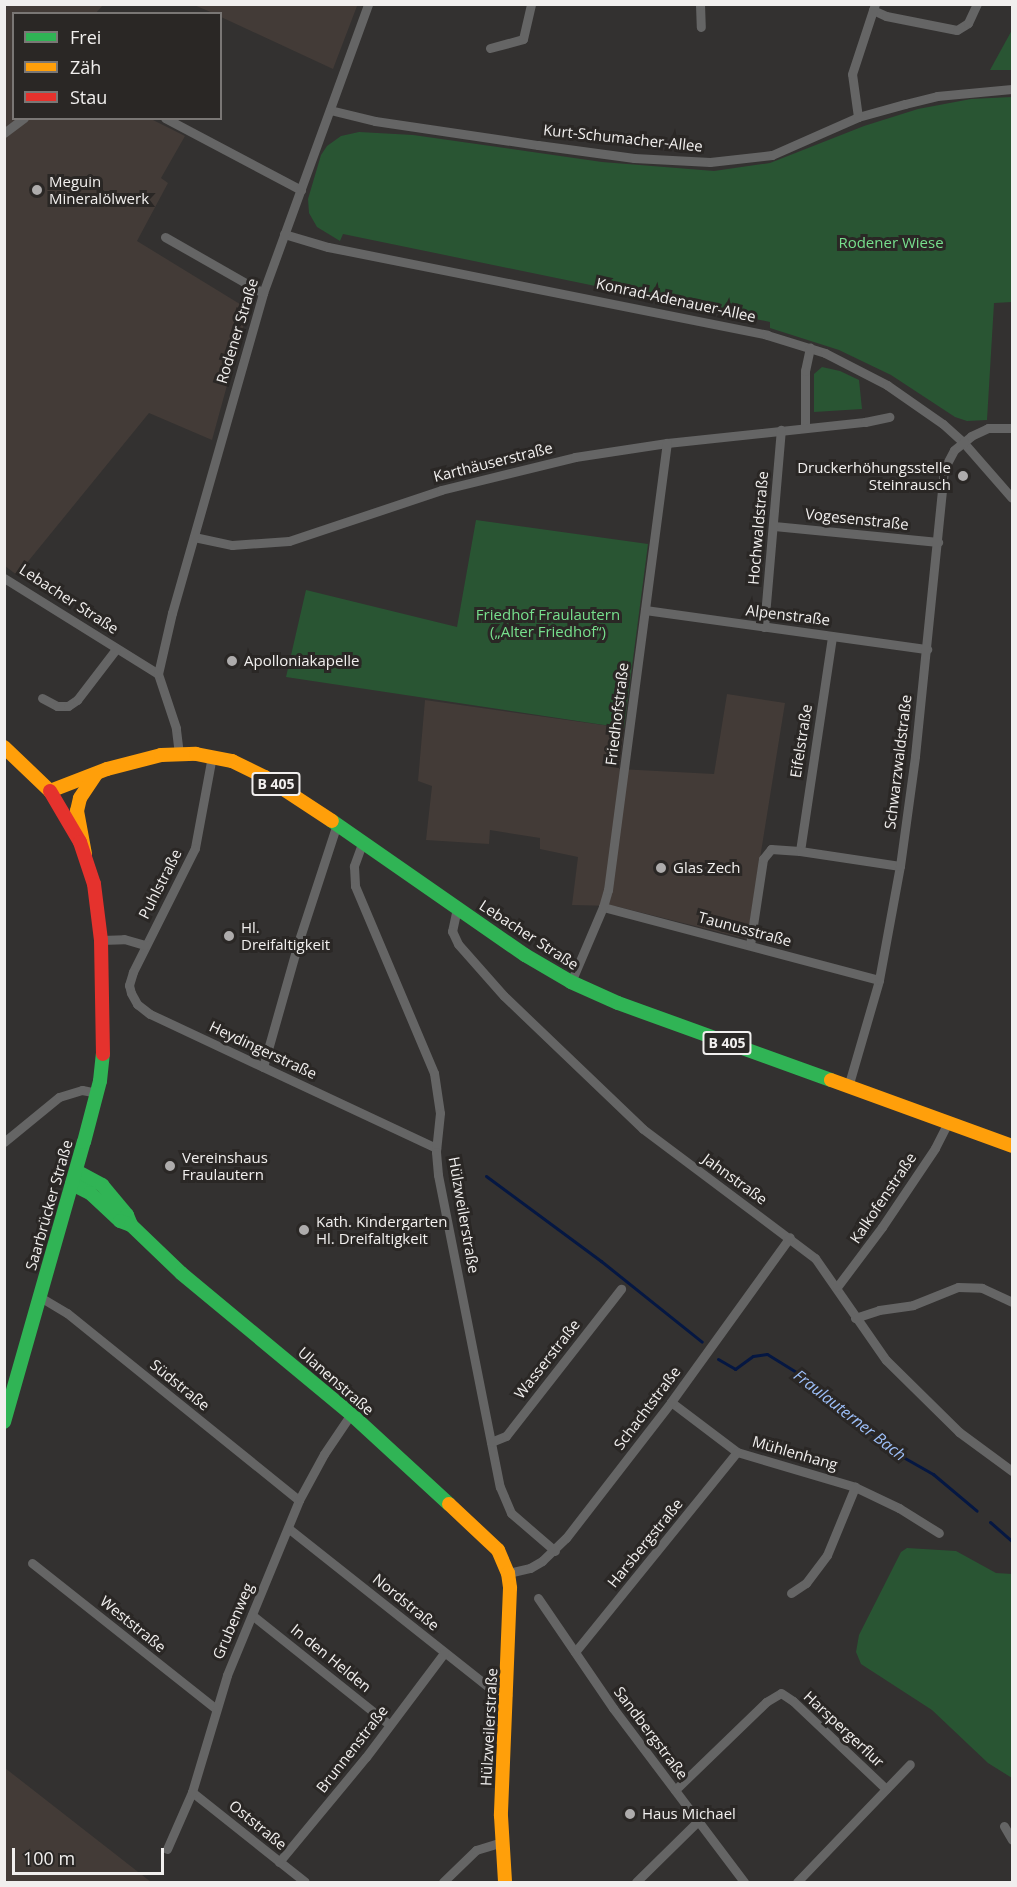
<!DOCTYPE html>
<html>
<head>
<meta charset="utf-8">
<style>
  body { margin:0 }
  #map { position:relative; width:1017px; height:1887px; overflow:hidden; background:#333130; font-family:"Open Sans",sans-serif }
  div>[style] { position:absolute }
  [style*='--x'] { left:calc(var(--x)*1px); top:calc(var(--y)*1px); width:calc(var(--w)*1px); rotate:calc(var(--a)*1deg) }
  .built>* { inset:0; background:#433b37 }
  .green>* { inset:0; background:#295533 }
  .stream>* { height:3px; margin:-1.5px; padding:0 1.5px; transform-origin:1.5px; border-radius:1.5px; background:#051742 }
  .street>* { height:9px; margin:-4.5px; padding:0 4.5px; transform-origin:4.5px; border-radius:4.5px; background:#656565 }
  .fast>* { height:14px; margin:-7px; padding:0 7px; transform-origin:7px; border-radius:7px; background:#30b455 }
  .slow>* { height:14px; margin:-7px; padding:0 7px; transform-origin:7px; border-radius:7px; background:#ff9f0a }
  .jam>* { height:14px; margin:-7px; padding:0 7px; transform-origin:7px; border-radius:7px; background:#e5322d }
  .dots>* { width:16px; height:16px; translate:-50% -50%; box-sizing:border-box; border:3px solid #2a2725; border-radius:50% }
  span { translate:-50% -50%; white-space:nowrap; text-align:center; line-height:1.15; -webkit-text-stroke:6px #2a2725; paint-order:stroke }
  .shield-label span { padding:2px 4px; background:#2a2725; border:2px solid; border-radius:4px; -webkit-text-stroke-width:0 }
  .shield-label { font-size:14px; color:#f1efee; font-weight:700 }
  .street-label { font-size:15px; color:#f1efee }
  .poi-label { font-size:15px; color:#f1efee }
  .left { translate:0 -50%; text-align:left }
  .right { translate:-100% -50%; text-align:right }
  .park-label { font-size:15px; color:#77df8d }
  .water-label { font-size:16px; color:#9dbff8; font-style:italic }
  .frame { position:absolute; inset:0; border:6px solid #f1efee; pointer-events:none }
  .legend { position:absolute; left:12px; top:12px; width:210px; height:108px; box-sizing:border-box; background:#2a2725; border:2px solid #7a7775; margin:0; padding:8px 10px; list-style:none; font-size:18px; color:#f1efee }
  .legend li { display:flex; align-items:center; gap:12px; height:30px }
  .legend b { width:30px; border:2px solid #7a7775 }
  .scale { position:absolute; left:12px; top:1848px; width:152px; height:27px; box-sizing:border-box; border:3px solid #f1efee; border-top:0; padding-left:8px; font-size:18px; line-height:21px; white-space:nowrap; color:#f1efee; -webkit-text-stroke:4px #2a2725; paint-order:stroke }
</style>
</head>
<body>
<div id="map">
  <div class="built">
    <div style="clip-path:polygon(5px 5px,103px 5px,96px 13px,14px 14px,14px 118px,151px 119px,185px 136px,161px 178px,168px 183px,137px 241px,248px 309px,212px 440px,149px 413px,17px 575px,5px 566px)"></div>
    <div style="clip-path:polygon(355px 5px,357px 6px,333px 69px,221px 17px,220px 14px,213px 13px,194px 5px)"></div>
    <div style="clip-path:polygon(727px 694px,785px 703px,747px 939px,615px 906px,572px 905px,578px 857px,540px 849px,540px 838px,490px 830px,489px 844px,426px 840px,432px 786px,418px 781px,425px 700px,624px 728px,619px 769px,714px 774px)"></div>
    <div style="clip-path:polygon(5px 1768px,151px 1882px,152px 1882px,5px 1882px)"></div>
  </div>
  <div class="green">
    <div style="clip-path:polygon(1012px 30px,1012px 70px,990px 70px)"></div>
    <div style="clip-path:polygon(1012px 97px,1012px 302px,994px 303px,987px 420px,967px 421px,955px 417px,891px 375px,839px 350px,770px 328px,770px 322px,343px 234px,340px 241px,317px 227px,309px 213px,308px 199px,321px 155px,327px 146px,341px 136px,359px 132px,413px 135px,602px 162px,714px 171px,770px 163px,864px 126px,918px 109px,971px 99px)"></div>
    <div style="clip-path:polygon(822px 367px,840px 371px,859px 380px,862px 409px,814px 412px,814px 374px)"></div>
    <div style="clip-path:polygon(476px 520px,648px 544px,624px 728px,286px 677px,306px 590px,457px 627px)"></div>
    <div style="clip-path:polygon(907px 1548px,956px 1551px,996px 1573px,1012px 1574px,1012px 1778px,988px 1763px,932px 1710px,861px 1664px,856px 1652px,859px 1635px,901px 1552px)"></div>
  </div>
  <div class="stream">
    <div style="--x:486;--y:1176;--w:143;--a:36.5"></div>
    <div style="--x:601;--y:1261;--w:129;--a:38.7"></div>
    <div style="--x:718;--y:1359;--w:20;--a:30"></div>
    <div style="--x:735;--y:1369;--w:22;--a:-36"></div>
    <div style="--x:753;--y:1356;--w:14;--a:-8"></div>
    <div style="--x:767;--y:1354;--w:49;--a:31.8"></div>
    <div style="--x:809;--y:1380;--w:114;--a:40"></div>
    <div style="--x:896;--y:1453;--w:43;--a:29.6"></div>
    <div style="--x:933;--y:1474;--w:57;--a:40.1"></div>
    <div style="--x:990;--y:1522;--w:29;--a:41"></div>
  </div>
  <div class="street">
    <div style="--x:700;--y:4;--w:23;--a:88"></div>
    <div style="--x:873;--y:10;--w:14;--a:25"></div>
    <div style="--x:886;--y:16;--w:72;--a:11.2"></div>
    <div style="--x:957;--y:30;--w:13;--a:-32"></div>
    <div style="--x:968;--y:23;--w:21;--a:-65"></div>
    <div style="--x:490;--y:48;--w:34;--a:-15"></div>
    <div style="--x:523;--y:39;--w:36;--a:-77"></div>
    <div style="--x:330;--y:110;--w:46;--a:13.7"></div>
    <div style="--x:375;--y:121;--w:165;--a:8.4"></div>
    <div style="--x:538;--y:145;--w:97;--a:7.7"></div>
    <div style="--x:634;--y:158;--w:76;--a:3"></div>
    <div style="--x:710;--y:162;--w:62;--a:-6.4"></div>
    <div style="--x:772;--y:155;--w:94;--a:-23.8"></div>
    <div style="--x:858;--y:117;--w:49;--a:-15.5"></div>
    <div style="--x:905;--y:104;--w:33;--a:-14"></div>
    <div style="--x:937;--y:96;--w:75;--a:-5.3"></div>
    <div style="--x:858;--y:117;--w:43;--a:-97.9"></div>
    <div style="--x:852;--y:74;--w:74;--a:-71.8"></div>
    <div style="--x:165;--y:118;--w:154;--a:27.9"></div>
    <div style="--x:4;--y:133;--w:25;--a:-37"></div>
    <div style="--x:284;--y:234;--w:46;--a:16.5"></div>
    <div style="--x:328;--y:247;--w:448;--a:11.3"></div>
    <div style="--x:767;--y:335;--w:61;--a:17.2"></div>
    <div style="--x:825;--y:353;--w:70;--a:27.3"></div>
    <div style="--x:887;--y:385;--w:68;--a:34.9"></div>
    <div style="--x:943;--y:424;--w:27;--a:42"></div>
    <div style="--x:963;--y:442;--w:74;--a:48.8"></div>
    <div style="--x:165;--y:237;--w:113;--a:29.7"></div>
    <div style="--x:805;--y:428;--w:57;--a:-90"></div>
    <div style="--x:805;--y:371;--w:24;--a:-78"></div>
    <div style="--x:774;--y:526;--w:165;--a:5.6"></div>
    <div style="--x:194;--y:537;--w:39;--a:12"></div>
    <div style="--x:232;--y:545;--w:57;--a:-4"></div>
    <div style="--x:289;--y:541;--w:160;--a:-18.5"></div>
    <div style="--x:441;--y:490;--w:138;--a:-13.8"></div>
    <div style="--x:575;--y:457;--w:93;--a:-8.7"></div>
    <div style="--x:667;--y:443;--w:199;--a:-6.1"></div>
    <div style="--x:865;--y:422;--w:25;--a:-12"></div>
    <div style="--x:4;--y:578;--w:181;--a:31.9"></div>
    <div style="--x:645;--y:610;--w:285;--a:7.9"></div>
    <div style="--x:764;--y:627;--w:198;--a:-85.1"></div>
    <div style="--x:42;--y:698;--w:17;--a:28"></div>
    <div style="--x:57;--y:706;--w:11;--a:0"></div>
    <div style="--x:68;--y:706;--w:11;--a:-34"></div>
    <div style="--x:77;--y:700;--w:64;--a:-52.6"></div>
    <div style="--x:179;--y:754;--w:26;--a:-97"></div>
    <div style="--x:176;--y:728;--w:57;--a:-108.4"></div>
    <div style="--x:158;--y:674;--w:63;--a:-77.1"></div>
    <div style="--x:172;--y:613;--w:333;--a:-74.1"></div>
    <div style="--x:263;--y:293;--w:307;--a:-70"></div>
    <div style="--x:212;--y:756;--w:94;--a:100.5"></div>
    <div style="--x:195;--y:848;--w:139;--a:116.6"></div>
    <div style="--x:133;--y:972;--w:14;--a:107"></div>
    <div style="--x:129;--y:985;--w:8;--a:76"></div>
    <div style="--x:131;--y:993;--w:13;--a:61"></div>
    <div style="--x:137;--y:1004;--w:16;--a:38"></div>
    <div style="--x:150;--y:1014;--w:316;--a:25.1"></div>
    <div style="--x:363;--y:841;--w:27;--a:110"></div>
    <div style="--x:354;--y:866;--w:20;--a:87"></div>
    <div style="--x:355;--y:886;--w:203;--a:67.1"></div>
    <div style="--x:434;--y:1073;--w:40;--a:81.5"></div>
    <div style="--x:440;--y:1113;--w:39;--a:96"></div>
    <div style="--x:436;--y:1152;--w:23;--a:85"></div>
    <div style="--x:438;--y:1175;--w:318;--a:78.8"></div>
    <div style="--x:500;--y:1487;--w:28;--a:67"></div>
    <div style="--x:511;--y:1513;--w:58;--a:40.8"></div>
    <div style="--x:800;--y:851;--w:217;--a:-81.5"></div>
    <div style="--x:603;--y:907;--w:285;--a:14.8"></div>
    <div style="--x:457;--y:908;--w:24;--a:102"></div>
    <div style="--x:452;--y:931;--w:14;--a:65"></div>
    <div style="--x:458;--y:944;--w:69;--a:48.5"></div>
    <div style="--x:504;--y:996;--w:192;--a:43.7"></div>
    <div style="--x:643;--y:1129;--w:215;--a:36.9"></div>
    <div style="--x:815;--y:1258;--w:124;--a:55.2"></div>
    <div style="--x:886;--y:1360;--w:103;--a:44.6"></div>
    <div style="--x:959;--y:1432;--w:66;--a:36.3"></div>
    <div style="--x:101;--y:940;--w:23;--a:-2"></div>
    <div style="--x:124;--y:939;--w:22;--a:16"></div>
    <div style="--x:750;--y:945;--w:87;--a:-81.4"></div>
    <div style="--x:763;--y:859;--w:13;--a:-51"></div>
    <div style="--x:771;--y:849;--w:29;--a:4"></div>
    <div style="--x:800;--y:851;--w:101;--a:8.5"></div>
    <div style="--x:571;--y:982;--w:82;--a:-66.9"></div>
    <div style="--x:603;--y:907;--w:18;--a:-74"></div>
    <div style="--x:608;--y:890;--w:451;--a:-82.5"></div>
    <div style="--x:263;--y:1067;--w:132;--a:-74.2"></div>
    <div style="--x:299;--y:940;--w:122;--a:-71.9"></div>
    <div style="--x:848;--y:1087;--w:111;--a:-73.8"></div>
    <div style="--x:879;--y:980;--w:116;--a:-79.6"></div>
    <div style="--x:900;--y:866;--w:111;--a:-82.2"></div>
    <div style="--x:915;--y:756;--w:288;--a:-84.2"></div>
    <div style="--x:944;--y:469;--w:21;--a:-62"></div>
    <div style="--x:954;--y:450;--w:22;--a:-39"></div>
    <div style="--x:971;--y:436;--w:19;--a:-25"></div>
    <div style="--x:988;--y:428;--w:24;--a:0"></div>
    <div style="--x:4;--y:1142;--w:71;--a:-39.3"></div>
    <div style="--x:59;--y:1097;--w:24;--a:-17"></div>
    <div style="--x:82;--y:1090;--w:15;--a:11"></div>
    <div style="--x:837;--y:1287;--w:75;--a:-53.1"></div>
    <div style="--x:882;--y:1227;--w:95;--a:-56.1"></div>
    <div style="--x:935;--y:1148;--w:28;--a:-63"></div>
    <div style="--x:40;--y:1297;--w:31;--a:31"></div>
    <div style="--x:67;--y:1313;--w:298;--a:38.9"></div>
    <div style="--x:855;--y:1318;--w:25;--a:-18"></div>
    <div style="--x:879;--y:1310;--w:34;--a:-8"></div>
    <div style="--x:913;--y:1305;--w:48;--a:-21.8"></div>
    <div style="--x:958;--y:1287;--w:24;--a:2"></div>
    <div style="--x:982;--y:1288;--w:33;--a:25"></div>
    <div style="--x:671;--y:1402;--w:83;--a:37.1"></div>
    <div style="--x:737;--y:1452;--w:123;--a:16.5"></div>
    <div style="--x:855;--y:1487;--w:49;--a:25.5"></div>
    <div style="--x:899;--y:1508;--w:47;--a:32"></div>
    <div style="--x:491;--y:1442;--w:16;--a:-22"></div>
    <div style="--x:506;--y:1436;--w:187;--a:-52"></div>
    <div style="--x:288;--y:1528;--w:263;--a:38.4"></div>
    <div style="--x:494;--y:1691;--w:14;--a:17"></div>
    <div style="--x:32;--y:1563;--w:235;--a:38.4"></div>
    <div style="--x:508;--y:1573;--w:23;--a:-13"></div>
    <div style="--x:530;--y:1568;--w:14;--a:-30"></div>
    <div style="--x:542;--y:1561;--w:33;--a:-44"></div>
    <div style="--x:566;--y:1538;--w:172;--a:-52.3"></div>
    <div style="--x:671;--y:1402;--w:203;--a:-54.2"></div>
    <div style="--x:791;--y:1593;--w:18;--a:-34"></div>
    <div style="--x:806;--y:1583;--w:35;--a:-53"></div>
    <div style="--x:827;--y:1555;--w:74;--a:-67.6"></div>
    <div style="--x:538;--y:1598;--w:133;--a:55.7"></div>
    <div style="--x:613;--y:1708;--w:218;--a:53"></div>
    <div style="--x:252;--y:1615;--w:176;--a:38.6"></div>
    <div style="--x:575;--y:1652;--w:257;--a:-51"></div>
    <div style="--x:675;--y:1790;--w:127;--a:-44"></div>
    <div style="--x:766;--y:1702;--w:17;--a:-31"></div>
    <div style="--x:781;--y:1693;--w:14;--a:34"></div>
    <div style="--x:793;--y:1701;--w:128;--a:43.4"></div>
    <div style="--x:192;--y:1792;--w:144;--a:38.5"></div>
    <div style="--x:1004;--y:1826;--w:16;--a:60"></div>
    <div style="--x:167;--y:1849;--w:62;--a:-66.3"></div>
    <div style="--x:192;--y:1792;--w:122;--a:-73.3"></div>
    <div style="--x:227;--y:1675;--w:189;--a:-67.6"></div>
    <div style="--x:299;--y:1500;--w:52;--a:-61.5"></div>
    <div style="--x:324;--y:1454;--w:48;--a:-56"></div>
    <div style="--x:279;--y:1862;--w:136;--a:-50.4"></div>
    <div style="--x:366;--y:1757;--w:130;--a:-53.1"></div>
    <div style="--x:443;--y:1882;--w:46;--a:-44.1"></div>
    <div style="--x:476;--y:1850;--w:27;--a:-17"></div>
    <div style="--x:636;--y:1882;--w:88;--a:-44.5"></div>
    <div style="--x:797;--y:1882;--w:163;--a:-46.2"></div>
  </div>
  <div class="fast">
    <div style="--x:332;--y:821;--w:235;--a:34.8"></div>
    <div style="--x:525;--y:955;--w:53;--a:30.4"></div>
    <div style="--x:571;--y:982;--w:51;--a:24.1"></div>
    <div style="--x:618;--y:1003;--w:226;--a:19.9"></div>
    <div style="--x:76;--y:1171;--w:30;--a:28"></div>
    <div style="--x:102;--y:1185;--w:39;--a:50"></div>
    <div style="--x:127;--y:1215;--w:11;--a:68"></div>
    <div style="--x:72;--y:1184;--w:20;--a:27"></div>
    <div style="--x:90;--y:1193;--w:41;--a:43"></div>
    <div style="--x:120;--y:1221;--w:12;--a:20"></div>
    <div style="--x:131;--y:1225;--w:69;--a:43.8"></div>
    <div style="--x:181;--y:1273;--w:221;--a:39.7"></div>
    <div style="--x:351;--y:1414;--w:133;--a:42.6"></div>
    <div style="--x:4;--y:1422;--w:291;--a:-74.1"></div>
    <div style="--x:84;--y:1142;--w:63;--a:-75.3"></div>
    <div style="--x:100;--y:1081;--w:27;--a:-84"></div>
  </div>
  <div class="slow">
    <div style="--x:4;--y:747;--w:64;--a:43.7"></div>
    <div style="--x:50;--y:791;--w:61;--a:-21.1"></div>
    <div style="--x:107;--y:769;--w:56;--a:-14.5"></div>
    <div style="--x:161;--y:755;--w:35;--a:-2"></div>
    <div style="--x:196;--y:754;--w:37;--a:11"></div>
    <div style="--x:232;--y:761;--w:37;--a:26"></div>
    <div style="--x:265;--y:777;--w:80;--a:33.3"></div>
    <div style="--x:85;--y:854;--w:44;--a:-100.5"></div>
    <div style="--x:77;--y:811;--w:13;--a:-77"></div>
    <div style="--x:80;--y:798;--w:29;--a:-56"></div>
    <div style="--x:831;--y:1080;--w:193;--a:20"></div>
    <div style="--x:449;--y:1504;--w:67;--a:43.2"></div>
    <div style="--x:498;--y:1550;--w:25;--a:67"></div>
    <div style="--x:508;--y:1573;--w:15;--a:82"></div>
    <div style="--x:510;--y:1588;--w:228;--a:92.3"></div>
    <div style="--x:501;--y:1816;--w:66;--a:86.5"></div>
  </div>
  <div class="jam">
    <div style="--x:50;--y:791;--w:59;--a:59.5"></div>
    <div style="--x:80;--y:842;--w:44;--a:71.6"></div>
    <div style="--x:94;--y:884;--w:56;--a:82.9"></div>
    <div style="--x:101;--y:940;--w:114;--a:89"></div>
  </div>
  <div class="dots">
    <div style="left:37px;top:190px;background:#aeacac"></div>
    <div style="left:963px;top:476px;background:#aeacac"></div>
    <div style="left:232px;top:661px;background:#aeacac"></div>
    <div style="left:661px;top:868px;background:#aeacac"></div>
    <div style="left:229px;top:936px;background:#aeacac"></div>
    <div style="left:170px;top:1166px;background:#aeacac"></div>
    <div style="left:304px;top:1230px;background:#aeacac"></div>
    <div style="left:630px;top:1814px;background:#aeacac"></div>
  </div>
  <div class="shield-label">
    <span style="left:276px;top:784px">B 405</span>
    <span style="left:727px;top:1043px">B 405</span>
  </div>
  <div class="street-label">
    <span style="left:623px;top:138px;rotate:6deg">Kurt-Schumacher-Allee</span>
    <span style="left:676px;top:300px;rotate:12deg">Konrad-Adenauer-Allee</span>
    <span style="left:237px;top:331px;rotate:-73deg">Rodener Straße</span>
    <span style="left:493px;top:462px;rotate:-14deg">Karthäuserstraße</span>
    <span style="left:857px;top:519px;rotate:6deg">Vogesenstraße</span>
    <span style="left:758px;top:528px;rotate:-85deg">Hochwaldstraße</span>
    <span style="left:69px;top:599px;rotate:33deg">Lebacher Straße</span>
    <span style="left:788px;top:615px;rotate:7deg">Alpenstraße</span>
    <span style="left:617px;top:714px;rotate:-83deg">Friedhofstraße</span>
    <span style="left:801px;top:741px;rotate:-81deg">Eifelstraße</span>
    <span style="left:898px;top:762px;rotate:-83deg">Schwarzwaldstraße</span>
    <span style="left:160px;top:884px;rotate:-63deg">Puhlstraße</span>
    <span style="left:745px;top:929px;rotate:15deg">Taunusstraße</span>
    <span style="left:529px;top:935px;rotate:33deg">Lebacher Straße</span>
    <span style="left:263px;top:1050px;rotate:25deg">Heydingerstraße</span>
    <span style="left:735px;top:1179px;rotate:36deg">Jahnstraße</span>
    <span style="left:883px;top:1198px;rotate:-56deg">Kalkofenstraße</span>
    <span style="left:49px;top:1205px;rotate:-74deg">Saarbrücker Straße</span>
    <span style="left:464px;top:1215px;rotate:80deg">Hülzweilerstraße</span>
    <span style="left:547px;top:1359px;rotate:-52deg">Wasserstraße</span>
    <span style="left:336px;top:1381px;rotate:41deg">Ulanenstraße</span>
    <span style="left:180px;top:1385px;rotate:39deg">Südstraße</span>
    <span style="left:647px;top:1408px;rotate:-53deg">Schachtstraße</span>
    <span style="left:795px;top:1453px;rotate:16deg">Mühlenhang</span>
    <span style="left:645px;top:1543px;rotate:-51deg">Harsbergstraße</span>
    <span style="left:406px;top:1602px;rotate:39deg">Nordstraße</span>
    <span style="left:233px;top:1621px;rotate:-67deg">Grubenweg</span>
    <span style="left:133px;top:1624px;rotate:39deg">Weststraße</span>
    <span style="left:331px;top:1658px;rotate:39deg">In den Helden</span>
    <span style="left:489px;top:1727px;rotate:-87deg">Hülzweilerstraße</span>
    <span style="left:844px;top:1729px;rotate:43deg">Harspergerflur</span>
    <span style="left:651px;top:1733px;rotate:53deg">Sandbergstraße</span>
    <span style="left:352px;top:1749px;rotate:-52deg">Brunnenstraße</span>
    <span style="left:258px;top:1825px;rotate:39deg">Oststraße</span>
  </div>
  <div class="poi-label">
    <span class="left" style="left:49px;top:190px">Meguin<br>Mineralölwerk</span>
    <span class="right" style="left:951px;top:476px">Druckerhöhungsstelle<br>Steinrausch</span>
    <span class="left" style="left:244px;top:661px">Apolloniakapelle</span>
    <span class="left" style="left:673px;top:868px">Glas Zech</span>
    <span class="left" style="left:241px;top:936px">Hl.<br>Dreifaltigkeit</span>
    <span class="left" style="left:182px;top:1166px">Vereinshaus<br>Fraulautern</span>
    <span class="left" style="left:316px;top:1230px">Kath. Kindergarten<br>Hl. Dreifaltigkeit</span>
    <span class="left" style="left:642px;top:1814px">Haus Michael</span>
  </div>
  <div class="park-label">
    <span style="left:891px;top:243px">Rodener Wiese</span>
    <span style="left:548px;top:623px">Friedhof Fraulautern<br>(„Alter Friedhof“)</span>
  </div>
  <div class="water-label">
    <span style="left:850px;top:1415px;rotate:38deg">Fraulauterner Bach</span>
  </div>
  <div class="frame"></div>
  <ul class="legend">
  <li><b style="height:8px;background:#30b455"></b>Frei</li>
  <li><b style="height:8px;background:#ff9f0a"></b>Zäh</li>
  <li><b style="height:8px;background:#e5322d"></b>Stau</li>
  </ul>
  <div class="scale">100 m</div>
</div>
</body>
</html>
